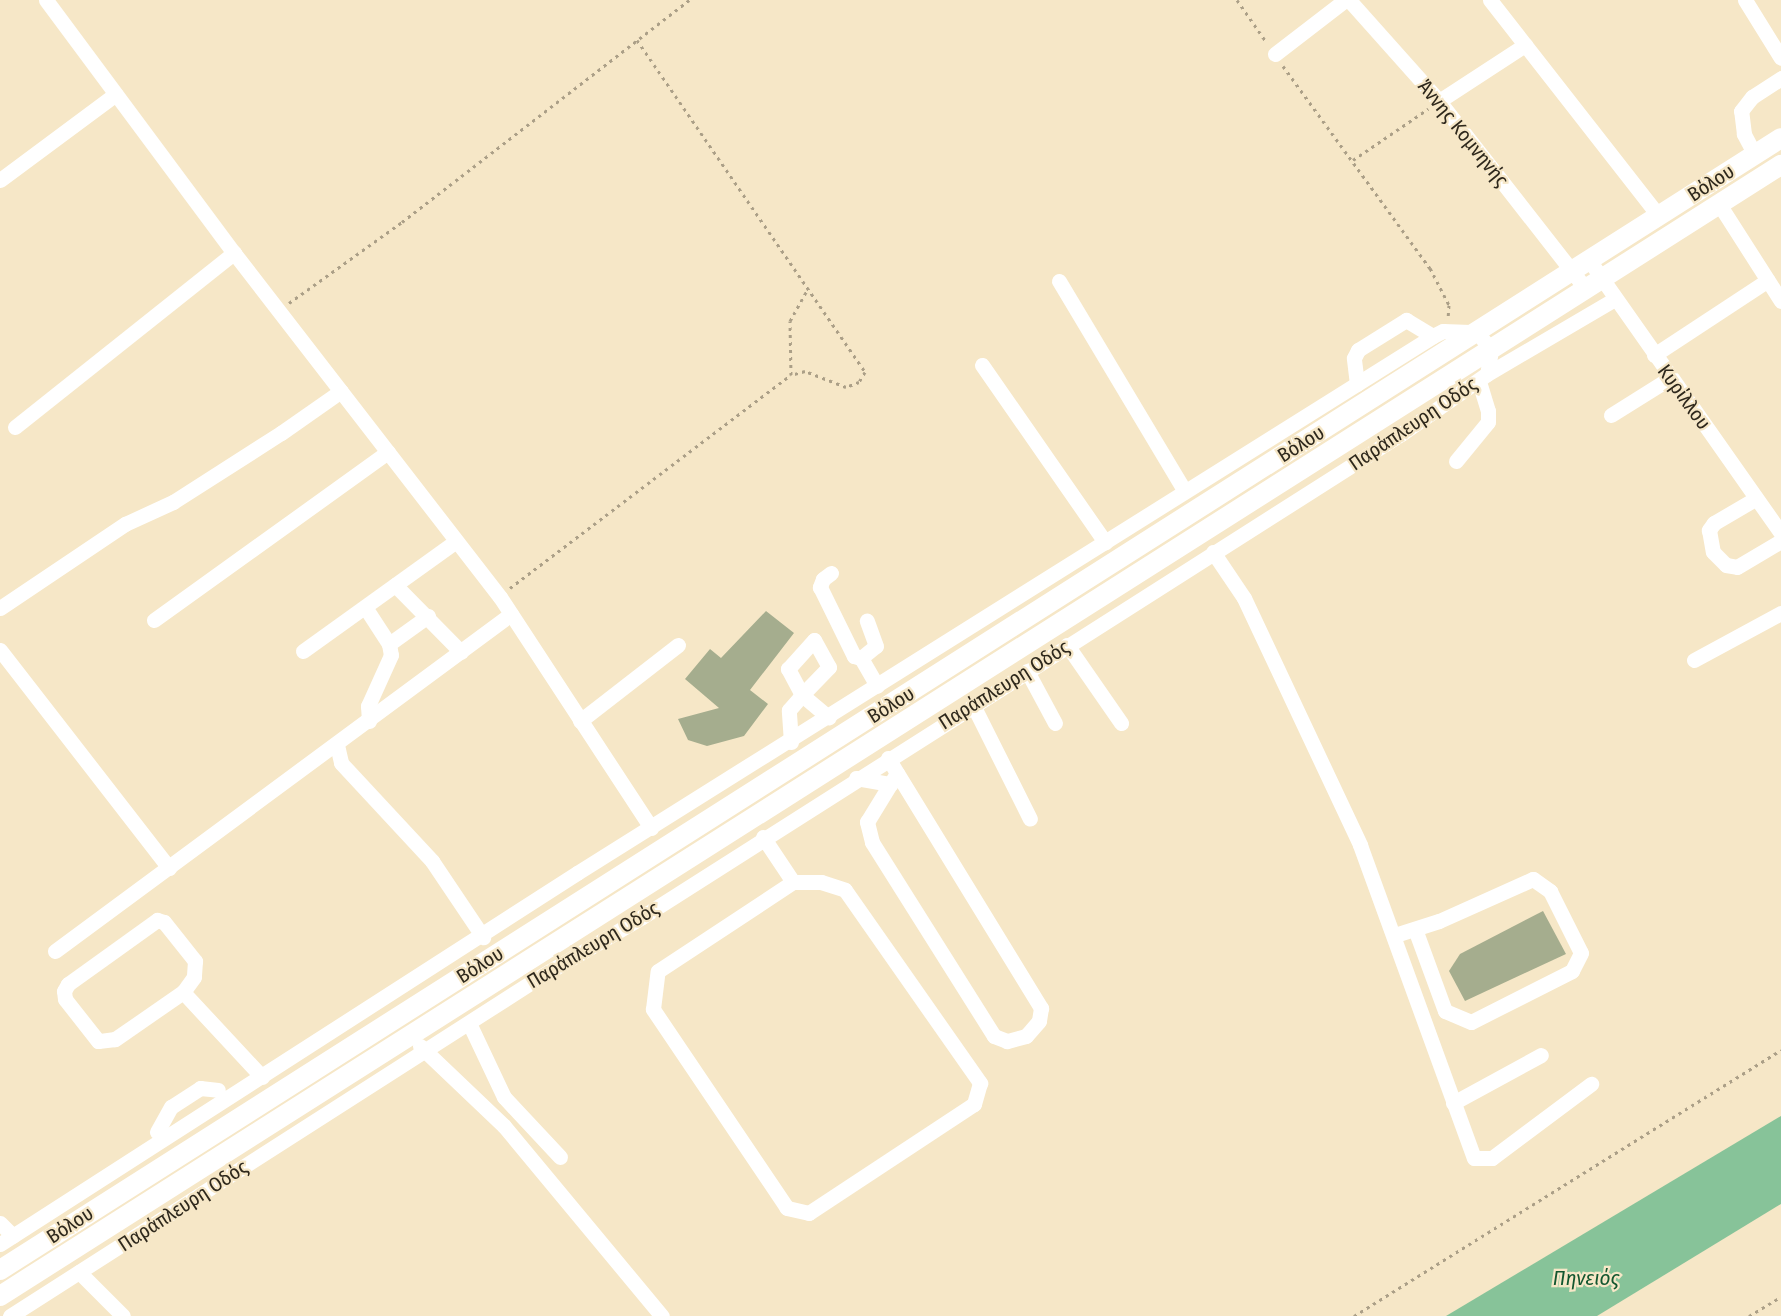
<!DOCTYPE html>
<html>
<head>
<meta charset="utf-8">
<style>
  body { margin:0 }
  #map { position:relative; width:1781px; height:1316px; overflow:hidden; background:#f6e7c7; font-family:"Fira Sans Condensed",sans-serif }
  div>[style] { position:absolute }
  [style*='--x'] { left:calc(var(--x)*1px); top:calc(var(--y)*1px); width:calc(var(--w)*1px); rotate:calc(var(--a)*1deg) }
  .water>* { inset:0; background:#87c399 }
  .building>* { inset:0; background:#a5ad8e }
  .path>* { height:3px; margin-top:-1.5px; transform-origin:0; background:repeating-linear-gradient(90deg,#ab9f87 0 3px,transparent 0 7.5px) }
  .minor>* { height:15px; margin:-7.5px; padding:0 7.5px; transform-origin:7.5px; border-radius:7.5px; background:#fff }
  .major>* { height:20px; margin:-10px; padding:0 10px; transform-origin:10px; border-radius:10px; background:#fff }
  span { translate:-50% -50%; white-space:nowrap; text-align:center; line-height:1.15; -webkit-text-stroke:4.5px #f6e7c7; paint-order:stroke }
  .street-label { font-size:20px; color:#2e281c }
  .water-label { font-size:21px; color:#135730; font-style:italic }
</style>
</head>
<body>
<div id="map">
  <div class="water">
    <div style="clip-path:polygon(1781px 1116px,1781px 1204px,1597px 1316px,1446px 1316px)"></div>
  </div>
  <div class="building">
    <div style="clip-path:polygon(766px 611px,794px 633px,750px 690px,768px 704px,744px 736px,707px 746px,688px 740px,678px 719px,719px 708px,685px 679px,710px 649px,721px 658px)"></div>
    <div style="clip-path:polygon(1543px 911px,1566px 954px,1465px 1001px,1449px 971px,1460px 954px)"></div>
  </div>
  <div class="path">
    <div style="--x:1237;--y:0;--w:52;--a:55.1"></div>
    <div style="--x:637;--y:40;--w:403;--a:55.5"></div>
    <div style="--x:865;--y:372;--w:12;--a:121"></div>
    <div style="--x:859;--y:382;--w:14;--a:159"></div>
    <div style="--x:846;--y:387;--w:44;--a:-158.7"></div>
    <div style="--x:805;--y:371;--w:15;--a:164"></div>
    <div style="--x:1283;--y:66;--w:250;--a:54"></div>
    <div style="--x:1430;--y:268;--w:42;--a:62.8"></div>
    <div style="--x:1449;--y:305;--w:13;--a:94"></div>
    <div style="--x:1353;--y:160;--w:91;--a:-34.2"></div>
    <div style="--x:289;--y:303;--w:139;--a:-35.6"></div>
    <div style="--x:402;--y:222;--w:363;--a:-37.7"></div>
    <div style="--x:510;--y:588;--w:353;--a:-37.2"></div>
    <div style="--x:791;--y:375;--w:54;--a:-91.1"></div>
    <div style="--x:790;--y:321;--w:35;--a:-61"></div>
    <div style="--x:1354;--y:1316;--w:503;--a:-31.92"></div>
    <div style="--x:1749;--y:1316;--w:37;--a:-31"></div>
  </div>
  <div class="minor">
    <div style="--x:46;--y:0;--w:315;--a:53.4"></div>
    <div style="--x:234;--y:253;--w:435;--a:52.3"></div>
    <div style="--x:500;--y:597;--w:276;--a:56.8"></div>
    <div style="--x:1349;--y:0;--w:135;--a:48.3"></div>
    <div style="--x:1439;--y:101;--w:239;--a:52"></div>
    <div style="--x:1490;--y:0;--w:274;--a:52"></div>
    <div style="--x:1745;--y:0;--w:68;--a:58.2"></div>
    <div style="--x:1275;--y:54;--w:88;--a:-37.6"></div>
    <div style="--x:1439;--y:101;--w:103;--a:-33.1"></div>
    <div style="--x:1755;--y:155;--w:24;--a:-118"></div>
    <div style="--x:1744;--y:134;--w:23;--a:-97"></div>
    <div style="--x:1741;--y:111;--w:18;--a:-52"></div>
    <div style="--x:1752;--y:97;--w:35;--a:-33"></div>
    <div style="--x:0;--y:180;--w:144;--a:-36.6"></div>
    <div style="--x:1719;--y:204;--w:115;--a:57.4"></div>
    <div style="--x:1589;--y:260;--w:334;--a:54.9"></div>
    <div style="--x:1059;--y:281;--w:244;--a:59.1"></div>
    <div style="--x:1654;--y:355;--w:136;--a:-33.3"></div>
    <div style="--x:982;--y:365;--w:216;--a:55.2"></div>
    <div style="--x:1487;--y:374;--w:148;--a:-30.4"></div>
    <div style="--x:1357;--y:384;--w:26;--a:-97"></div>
    <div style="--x:1354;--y:358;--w:9;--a:-63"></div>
    <div style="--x:1358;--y:350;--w:57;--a:-32"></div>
    <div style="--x:1406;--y:320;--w:31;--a:31"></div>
    <div style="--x:1611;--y:415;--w:70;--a:-32.1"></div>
    <div style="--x:15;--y:427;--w:280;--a:-38.5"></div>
    <div style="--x:1456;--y:461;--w:50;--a:-50.6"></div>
    <div style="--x:1488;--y:422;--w:11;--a:-90"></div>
    <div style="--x:1488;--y:411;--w:30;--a:-107"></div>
    <div style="--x:1755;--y:499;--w:48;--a:149.7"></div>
    <div style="--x:1714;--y:523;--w:9;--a:126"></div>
    <div style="--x:1709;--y:530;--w:22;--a:80"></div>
    <div style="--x:1713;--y:552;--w:18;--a:45"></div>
    <div style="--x:1726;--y:565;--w:11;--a:10"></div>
    <div style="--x:1737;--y:567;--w:51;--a:-30.6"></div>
    <div style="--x:1213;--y:552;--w:55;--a:56"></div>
    <div style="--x:1244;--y:598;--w:273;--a:64.8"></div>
    <div style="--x:1360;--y:845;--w:333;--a:70"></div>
    <div style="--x:1474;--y:1158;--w:18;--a:0"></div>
    <div style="--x:1492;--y:1158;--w:124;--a:-36.8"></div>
    <div style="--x:831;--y:573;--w:10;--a:143"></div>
    <div style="--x:823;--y:579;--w:9;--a:111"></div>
    <div style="--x:820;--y:587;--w:77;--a:63.8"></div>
    <div style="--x:854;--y:656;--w:7;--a:16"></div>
    <div style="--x:861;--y:658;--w:32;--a:60"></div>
    <div style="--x:395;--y:585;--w:94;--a:45.4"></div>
    <div style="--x:365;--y:607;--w:44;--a:57"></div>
    <div style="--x:389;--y:644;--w:11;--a:80"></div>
    <div style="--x:391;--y:655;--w:56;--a:114.3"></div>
    <div style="--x:368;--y:706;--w:15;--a:86"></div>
    <div style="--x:0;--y:608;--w:151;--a:-33.9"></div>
    <div style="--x:125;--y:524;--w:53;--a:-24.6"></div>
    <div style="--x:173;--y:502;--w:128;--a:-32.6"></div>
    <div style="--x:281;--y:433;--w:73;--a:-35"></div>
    <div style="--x:154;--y:620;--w:288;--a:-35.7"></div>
    <div style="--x:814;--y:640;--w:31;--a:61"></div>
    <div style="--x:829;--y:667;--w:39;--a:134"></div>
    <div style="--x:802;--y:695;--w:30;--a:-118"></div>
    <div style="--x:788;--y:669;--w:39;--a:-48"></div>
    <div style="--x:389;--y:644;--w:48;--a:-35.7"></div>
    <div style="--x:1067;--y:645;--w:95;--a:55.3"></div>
    <div style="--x:0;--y:650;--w:276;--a:52.2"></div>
    <div style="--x:303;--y:651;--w:188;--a:-35.7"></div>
    <div style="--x:861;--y:658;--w:19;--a:-39"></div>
    <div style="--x:876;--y:646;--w:27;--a:-110"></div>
    <div style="--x:1694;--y:660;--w:99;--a:-28.4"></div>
    <div style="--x:1027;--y:671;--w:59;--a:61.7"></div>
    <div style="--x:973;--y:705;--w:127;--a:63.4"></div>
    <div style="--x:580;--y:721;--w:124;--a:-37.8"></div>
    <div style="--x:791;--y:742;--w:32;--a:-94"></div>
    <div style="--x:789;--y:710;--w:20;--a:-49"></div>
    <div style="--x:802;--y:695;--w:35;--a:40"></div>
    <div style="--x:337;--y:745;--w:18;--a:77"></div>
    <div style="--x:341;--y:763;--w:134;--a:47.1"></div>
    <div style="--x:432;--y:861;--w:92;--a:56.1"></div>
    <div style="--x:888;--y:758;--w:17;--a:59"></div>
    <div style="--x:897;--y:773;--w:276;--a:58.5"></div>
    <div style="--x:1041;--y:1008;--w:13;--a:99"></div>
    <div style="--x:1039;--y:1021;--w:20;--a:131"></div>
    <div style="--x:1026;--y:1036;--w:20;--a:165"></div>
    <div style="--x:1007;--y:1041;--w:14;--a:-159"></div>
    <div style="--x:994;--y:1036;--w:229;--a:-122.2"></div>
    <div style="--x:872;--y:842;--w:21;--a:-104"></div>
    <div style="--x:867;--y:822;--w:57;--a:-58.5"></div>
    <div style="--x:856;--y:778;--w:35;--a:10"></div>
    <div style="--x:763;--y:837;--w:54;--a:56.3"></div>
    <div style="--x:793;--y:882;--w:28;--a:0"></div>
    <div style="--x:821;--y:882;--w:25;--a:18"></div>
    <div style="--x:845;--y:890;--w:236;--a:55"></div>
    <div style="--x:980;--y:1083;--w:22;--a:106"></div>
    <div style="--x:974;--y:1104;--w:198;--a:146.6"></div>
    <div style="--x:809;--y:1213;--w:23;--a:-167"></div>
    <div style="--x:787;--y:1208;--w:240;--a:-124"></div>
    <div style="--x:653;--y:1009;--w:38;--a:-83"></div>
    <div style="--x:658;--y:971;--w:162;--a:-33.4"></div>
    <div style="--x:157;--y:920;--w:7;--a:16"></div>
    <div style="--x:164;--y:922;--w:50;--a:51.5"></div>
    <div style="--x:195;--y:961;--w:16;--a:94"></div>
    <div style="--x:194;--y:977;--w:19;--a:126"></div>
    <div style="--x:183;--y:992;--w:83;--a:145.3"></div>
    <div style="--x:115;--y:1039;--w:17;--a:173"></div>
    <div style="--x:98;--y:1041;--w:53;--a:-128.2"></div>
    <div style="--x:65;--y:999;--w:8;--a:-97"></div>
    <div style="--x:64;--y:991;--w:8;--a:-60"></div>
    <div style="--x:68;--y:984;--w:110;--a:-35.7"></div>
    <div style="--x:1395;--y:935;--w:46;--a:-17.7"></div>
    <div style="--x:1439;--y:921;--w:103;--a:-24.1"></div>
    <div style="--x:1533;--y:879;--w:21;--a:35"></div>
    <div style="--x:1550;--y:891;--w:69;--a:63.4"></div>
    <div style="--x:1581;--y:953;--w:20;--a:117"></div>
    <div style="--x:1572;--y:971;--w:113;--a:153.2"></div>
    <div style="--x:1471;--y:1022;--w:28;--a:-157"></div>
    <div style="--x:1445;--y:1011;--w:87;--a:-110.1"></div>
    <div style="--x:55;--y:951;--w:567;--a:-36.47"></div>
    <div style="--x:183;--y:992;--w:116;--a:47.1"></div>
    <div style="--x:469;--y:1023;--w:82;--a:64.7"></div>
    <div style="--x:504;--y:1097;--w:82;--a:47"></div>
    <div style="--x:420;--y:1046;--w:116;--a:43.6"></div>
    <div style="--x:504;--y:1126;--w:247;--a:50.3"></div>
    <div style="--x:1453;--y:1103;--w:100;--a:-28.6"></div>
    <div style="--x:157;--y:1132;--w:29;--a:-61"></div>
    <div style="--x:171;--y:1107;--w:35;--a:-33"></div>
    <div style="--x:200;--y:1088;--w:18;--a:6"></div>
    <div style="--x:0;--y:1223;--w:18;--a:45"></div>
    <div style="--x:0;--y:1244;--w:686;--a:-32.74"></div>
    <div style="--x:577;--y:873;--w:1010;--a:-32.1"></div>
    <div style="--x:1433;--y:336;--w:11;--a:-27"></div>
    <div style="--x:1443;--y:331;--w:34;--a:2"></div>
    <div style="--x:1477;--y:332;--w:23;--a:52"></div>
    <div style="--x:1491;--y:350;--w:24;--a:99"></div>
    <div style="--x:1487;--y:374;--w:105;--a:145.1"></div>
    <div style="--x:1401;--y:434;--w:900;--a:147.53"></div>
    <div style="--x:642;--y:917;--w:121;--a:149.6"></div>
    <div style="--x:538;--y:978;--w:627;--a:147.37"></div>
    <div style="--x:79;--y:1272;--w:62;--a:45"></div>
  </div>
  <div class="major">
    <div style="--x:0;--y:1270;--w:2110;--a:-32.44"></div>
    <div style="--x:0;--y:1296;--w:2110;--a:-32.42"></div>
  </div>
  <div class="street-label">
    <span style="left:1463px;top:133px;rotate:51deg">Άννης Κομνηνής</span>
    <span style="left:1711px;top:183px;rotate:-33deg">Βόλου</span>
    <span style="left:1684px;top:397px;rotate:54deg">Κυρίλλου</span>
    <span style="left:1413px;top:424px;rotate:-34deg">Παράπλευρη Οδός</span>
    <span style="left:1301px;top:444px;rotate:-32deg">Βόλου</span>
    <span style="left:1004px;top:685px;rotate:-32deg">Παράπλευρη Οδός</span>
    <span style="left:891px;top:705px;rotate:-32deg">Βόλου</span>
    <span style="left:593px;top:945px;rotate:-31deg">Παράπλευρη Οδός</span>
    <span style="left:480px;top:965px;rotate:-32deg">Βόλου</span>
    <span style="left:183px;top:1206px;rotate:-33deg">Παράπλευρη Οδός</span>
    <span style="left:70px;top:1225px;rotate:-33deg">Βόλου</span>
  </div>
  <div class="water-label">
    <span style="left:1586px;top:1278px">Πηνειός</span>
  </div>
</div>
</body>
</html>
